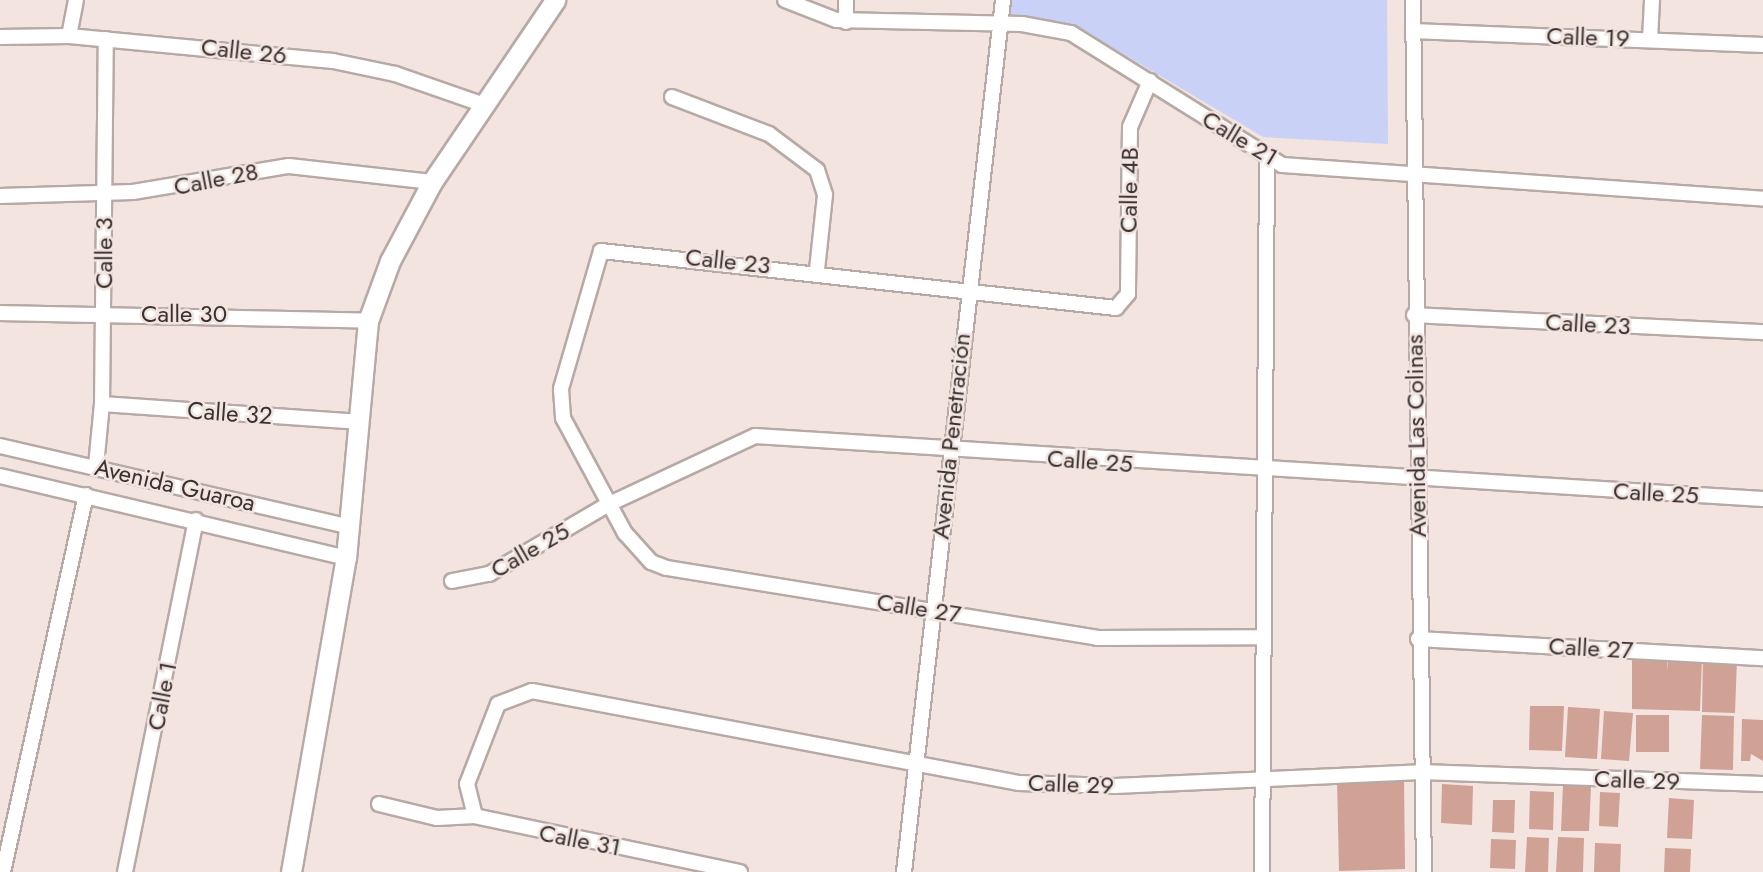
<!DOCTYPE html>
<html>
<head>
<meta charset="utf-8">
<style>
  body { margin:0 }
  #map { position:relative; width:1763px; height:872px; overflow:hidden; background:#f3e4e0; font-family:Jost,sans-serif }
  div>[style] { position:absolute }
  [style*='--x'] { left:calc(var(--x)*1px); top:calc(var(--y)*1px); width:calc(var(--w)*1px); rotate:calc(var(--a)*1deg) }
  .green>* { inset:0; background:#c9d1f6 }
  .building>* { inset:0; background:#d0a195 }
  .roads { filter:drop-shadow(2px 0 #b7a9a5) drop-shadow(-2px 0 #b7a9a5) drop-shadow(0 2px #b7a9a5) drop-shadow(0 -2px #b7a9a5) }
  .minor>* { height:14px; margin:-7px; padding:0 7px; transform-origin:7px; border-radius:7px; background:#fff }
  .secondary>* { height:19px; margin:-9.5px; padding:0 9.5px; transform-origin:9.5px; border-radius:9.5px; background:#fff }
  span { translate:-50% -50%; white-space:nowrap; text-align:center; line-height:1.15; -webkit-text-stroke:5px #f3e4e0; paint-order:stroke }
  .street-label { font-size:24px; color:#37312f }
</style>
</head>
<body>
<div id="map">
  <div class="green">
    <div style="clip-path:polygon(1011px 0,1387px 0,1388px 144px,1263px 137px,1073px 24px,1010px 16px)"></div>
  </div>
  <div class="building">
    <div style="clip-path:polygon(1668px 657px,1702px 658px,1700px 711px,1632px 709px,1632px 658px,1667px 658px,1668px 671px)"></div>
    <div style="clip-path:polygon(1703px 659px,1737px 659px,1735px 713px,1702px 712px)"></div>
    <div style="clip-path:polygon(1530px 706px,1564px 706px,1562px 751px,1529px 750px)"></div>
    <div style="clip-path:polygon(1568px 707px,1600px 709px,1597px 759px,1565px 757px)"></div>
    <div style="clip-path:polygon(1604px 711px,1633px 713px,1629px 761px,1601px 759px)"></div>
    <div style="clip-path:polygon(1636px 715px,1669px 715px,1669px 752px,1636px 752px)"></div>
    <div style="clip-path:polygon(1702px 715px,1734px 716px,1733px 770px,1700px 769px)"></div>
    <div style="clip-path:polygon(1742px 719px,1763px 720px,1763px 761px,1751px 754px,1750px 761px,1741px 761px)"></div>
    <div style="clip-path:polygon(1404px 777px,1405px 869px,1339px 871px,1337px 778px)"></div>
    <div style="clip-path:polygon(1442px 784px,1473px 786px,1472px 825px,1441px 823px)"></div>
    <div style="clip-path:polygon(1563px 785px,1591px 786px,1589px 831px,1561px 831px)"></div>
    <div style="clip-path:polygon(1530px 791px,1554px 792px,1553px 830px,1529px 829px)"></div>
    <div style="clip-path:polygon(1600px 792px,1620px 793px,1618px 827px,1599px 826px)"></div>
    <div style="clip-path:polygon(1669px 798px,1694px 800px,1692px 839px,1667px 838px)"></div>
    <div style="clip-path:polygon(1493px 800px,1515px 800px,1514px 833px,1492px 832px)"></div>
    <div style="clip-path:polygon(1527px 837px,1549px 838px,1548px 872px,1525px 872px)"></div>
    <div style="clip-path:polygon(1558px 837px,1584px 838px,1583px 872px,1556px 872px)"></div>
    <div style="clip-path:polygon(1491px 839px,1516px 840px,1515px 869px,1490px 868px)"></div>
    <div style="clip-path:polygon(1595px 843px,1621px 844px,1620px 872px,1594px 872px)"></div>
    <div style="clip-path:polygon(1665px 848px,1691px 849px,1690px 872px,1664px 872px)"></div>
  </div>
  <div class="roads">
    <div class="minor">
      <div style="--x:785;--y:0;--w:55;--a:21.4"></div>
      <div style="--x:836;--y:20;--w:186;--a:1.2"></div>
      <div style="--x:1022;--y:24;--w:50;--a:10.4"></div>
      <div style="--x:1071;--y:33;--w:249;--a:32"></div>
      <div style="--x:1282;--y:165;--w:482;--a:4"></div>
      <div style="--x:846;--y:0;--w:22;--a:90"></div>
      <div style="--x:1413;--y:0;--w:872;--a:89.28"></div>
      <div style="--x:1413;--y:31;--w:350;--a:2.3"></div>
      <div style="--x:69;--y:36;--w:37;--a:-79"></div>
      <div style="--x:0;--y:37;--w:69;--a:-0.8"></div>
      <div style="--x:69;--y:36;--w:265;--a:5.4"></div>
      <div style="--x:333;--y:61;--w:63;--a:11.8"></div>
      <div style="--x:395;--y:74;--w:91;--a:19.2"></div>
      <div style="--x:1650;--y:39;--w:39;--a:-87"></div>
      <div style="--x:1150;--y:81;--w:50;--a:113.5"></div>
      <div style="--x:1130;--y:127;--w:167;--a:90.7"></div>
      <div style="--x:1128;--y:294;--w:18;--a:131"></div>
      <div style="--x:1116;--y:308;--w:518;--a:-173.68"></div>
      <div style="--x:601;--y:251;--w:144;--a:106.2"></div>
      <div style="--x:561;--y:389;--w:29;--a:86"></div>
      <div style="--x:563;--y:418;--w:131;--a:61.7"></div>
      <div style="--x:625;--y:533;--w:39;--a:48"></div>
      <div style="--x:651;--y:562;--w:17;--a:21"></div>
      <div style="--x:667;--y:568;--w:436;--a:9.2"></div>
      <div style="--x:1097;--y:638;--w:164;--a:-0.3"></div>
      <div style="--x:672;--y:97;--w:104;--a:20.9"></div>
      <div style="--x:769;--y:134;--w:60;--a:36.9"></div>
      <div style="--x:817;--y:170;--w:26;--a:72"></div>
      <div style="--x:825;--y:195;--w:75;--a:96.1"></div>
      <div style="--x:0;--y:196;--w:133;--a:-1.7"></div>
      <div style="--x:133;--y:192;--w:158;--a:-9.5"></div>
      <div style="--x:289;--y:166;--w:144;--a:6.4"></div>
      <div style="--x:0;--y:313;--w:368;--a:1.2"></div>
      <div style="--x:1414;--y:315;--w:349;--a:2.8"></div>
      <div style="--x:102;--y:404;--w:256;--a:4"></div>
      <div style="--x:0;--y:446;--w:359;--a:13"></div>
      <div style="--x:96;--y:466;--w:62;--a:-84.5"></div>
      <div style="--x:102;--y:404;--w:365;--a:-89.4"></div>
      <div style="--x:0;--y:476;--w:356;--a:13.3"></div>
      <div style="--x:452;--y:581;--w:38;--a:-11"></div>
      <div style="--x:489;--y:574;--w:137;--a:-30.3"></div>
      <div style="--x:607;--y:505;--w:163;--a:-25"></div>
      <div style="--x:755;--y:436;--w:1010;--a:3.58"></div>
      <div style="--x:1418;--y:639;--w:346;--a:3.2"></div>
      <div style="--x:379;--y:804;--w:60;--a:13.6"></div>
      <div style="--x:437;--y:818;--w:38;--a:-3"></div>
      <div style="--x:3;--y:872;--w:386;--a:-77.6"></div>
      <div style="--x:125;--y:872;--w:359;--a:-78.6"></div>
      <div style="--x:740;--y:872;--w:271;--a:-168.1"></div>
      <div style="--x:475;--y:816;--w:33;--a:-104"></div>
      <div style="--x:467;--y:784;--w:86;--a:-68.8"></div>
      <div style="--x:498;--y:704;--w:36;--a:-21"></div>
      <div style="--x:532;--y:691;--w:496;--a:10.7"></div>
      <div style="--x:1019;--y:783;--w:96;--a:1.8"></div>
      <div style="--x:1115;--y:786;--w:306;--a:-2.6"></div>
      <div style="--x:1421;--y:772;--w:342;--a:2"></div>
      <div style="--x:904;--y:872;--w:878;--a:-83.52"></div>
      <div style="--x:1262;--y:872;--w:712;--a:-89.6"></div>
    </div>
    <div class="secondary">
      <div style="--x:291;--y:872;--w:319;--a:-80.1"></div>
      <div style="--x:346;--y:558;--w:238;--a:-84.7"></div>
      <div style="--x:368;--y:321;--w:64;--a:-69.9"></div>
      <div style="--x:390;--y:261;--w:89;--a:-62"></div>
      <div style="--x:432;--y:182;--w:220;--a:-55.9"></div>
    </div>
  </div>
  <div class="street-label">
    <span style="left:1588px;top:37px;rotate:2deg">Calle 19</span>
    <span style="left:244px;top:51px;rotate:6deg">Calle 26</span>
    <span style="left:1240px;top:138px;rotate:31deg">Calle 21</span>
    <span style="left:216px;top:179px;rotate:-11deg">Calle 28</span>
    <span style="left:1129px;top:190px;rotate:-89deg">Calle 4B</span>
    <span style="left:104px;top:253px;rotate:-90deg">Calle 3</span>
    <span style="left:728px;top:261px;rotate:6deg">Calle 23</span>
    <span style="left:184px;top:314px">Calle 30</span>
    <span style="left:1588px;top:324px;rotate:3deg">Calle 23</span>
    <span style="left:230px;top:413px;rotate:4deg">Calle 32</span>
    <span style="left:951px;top:436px;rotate:-84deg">Avenida Penetración</span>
    <span style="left:1416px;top:436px;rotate:-91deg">Avenida Las Colinas</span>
    <span style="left:1090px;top:461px;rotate:4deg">Calle 25</span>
    <span style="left:175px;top:485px;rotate:13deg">Avenida Guaroa</span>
    <span style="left:1656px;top:493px;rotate:3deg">Calle 25</span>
    <span style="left:530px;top:550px;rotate:-30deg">Calle 25</span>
    <span style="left:919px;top:608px;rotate:9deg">Calle 27</span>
    <span style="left:1591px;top:648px;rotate:3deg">Calle 27</span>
    <span style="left:162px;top:696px;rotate:-79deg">Calle 1</span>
    <span style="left:1637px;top:780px;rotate:2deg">Calle 29</span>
    <span style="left:1071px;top:784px;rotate:2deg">Calle 29</span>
    <span style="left:580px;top:840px;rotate:11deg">Calle 31</span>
  </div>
</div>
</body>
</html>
